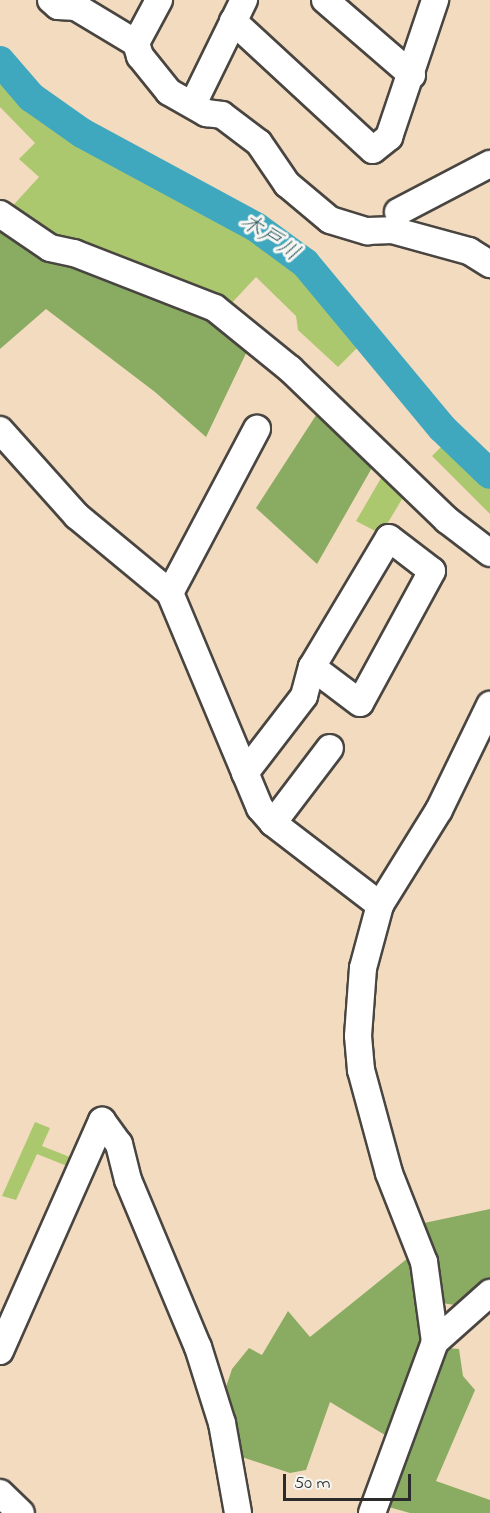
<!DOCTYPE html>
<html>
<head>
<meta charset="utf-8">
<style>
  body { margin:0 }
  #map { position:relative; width:490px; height:1513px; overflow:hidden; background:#f3dbbf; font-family:"Indie Flower","Klee One",sans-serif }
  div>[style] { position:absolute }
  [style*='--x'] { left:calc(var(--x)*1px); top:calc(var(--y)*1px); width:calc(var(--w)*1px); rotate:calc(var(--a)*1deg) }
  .green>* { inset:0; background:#acc86f }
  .forest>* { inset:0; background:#89ac62 }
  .river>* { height:30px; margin:-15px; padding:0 15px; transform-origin:15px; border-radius:15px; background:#3fa8bf }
  .roads { filter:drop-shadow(2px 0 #494541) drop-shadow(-2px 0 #494541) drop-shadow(0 2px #494541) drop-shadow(0 -2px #494541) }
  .minor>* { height:26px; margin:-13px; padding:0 13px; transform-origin:13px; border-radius:13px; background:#fff }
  span { translate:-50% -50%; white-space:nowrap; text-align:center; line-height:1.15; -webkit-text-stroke:6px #f6f6f2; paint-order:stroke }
  .water-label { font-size:22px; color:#335d66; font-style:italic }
  .scale { position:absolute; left:283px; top:1474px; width:128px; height:27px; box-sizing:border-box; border:3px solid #2b2b2b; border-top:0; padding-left:8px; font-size:18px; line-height:21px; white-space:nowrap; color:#2b2b2b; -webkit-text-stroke:4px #f6f6f2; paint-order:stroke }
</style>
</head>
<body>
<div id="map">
  <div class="green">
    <div style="clip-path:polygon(0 74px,22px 102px,239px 229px,301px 272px,359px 346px,338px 367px,298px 330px,296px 316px,256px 277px,228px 307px,74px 249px,7px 212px,39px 177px,19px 159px,35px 143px,0 107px)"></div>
    <div style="clip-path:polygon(449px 439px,490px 481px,490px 514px,432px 456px)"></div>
    <div style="clip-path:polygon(384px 473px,407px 491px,381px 534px,356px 521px)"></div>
    <div style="clip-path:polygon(35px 1122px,50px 1128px,42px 1146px,75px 1159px,72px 1168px,37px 1154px,16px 1200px,2px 1196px)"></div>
  </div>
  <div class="forest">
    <div style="clip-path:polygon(0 220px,208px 315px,250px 345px,206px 437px,155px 392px,46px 309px,0 349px)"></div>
    <div style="clip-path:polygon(322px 406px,377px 459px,317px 564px,256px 508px)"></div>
    <div style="clip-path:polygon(490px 1209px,490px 1288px,463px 1306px,433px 1302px,410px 1226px)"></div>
    <div style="clip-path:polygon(408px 1258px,429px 1329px,390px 1438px,330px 1402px,306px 1470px,290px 1473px,236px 1455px,223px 1396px,232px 1369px,249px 1348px,262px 1355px,288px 1311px,310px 1337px)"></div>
    <div style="clip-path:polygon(434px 1347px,459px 1349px,463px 1376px,475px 1390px,436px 1481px,490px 1500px,490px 1513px,410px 1513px,385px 1506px)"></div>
  </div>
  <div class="river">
    <div style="--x:0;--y:61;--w:48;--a:49.3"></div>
    <div style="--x:31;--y:97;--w:62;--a:35.2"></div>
    <div style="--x:82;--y:133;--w:198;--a:28.4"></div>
    <div style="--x:256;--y:227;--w:61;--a:36.3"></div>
    <div style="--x:305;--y:263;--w:214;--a:50.3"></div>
    <div style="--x:442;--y:428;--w:66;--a:43.8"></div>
  </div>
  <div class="roads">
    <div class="minor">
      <div style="--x:51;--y:0;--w:9;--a:41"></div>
      <div style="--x:58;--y:6;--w:18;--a:3"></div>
      <div style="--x:76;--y:7;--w:70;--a:31"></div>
      <div style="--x:136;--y:43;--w:14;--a:73"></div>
      <div style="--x:140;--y:56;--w:46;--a:51.1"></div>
      <div style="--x:169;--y:92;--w:43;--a:29.6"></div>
      <div style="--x:206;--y:113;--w:16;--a:7"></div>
      <div style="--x:222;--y:115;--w:46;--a:37.1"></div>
      <div style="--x:259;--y:143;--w:50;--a:55.7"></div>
      <div style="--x:287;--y:184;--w:56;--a:39.9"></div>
      <div style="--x:330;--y:220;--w:39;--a:17"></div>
      <div style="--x:367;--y:231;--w:25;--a:-2"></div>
      <div style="--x:392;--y:230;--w:80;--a:15.3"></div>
      <div style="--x:469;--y:251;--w:25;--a:32"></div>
      <div style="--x:325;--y:0;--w:115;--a:40.8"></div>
      <div style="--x:233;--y:21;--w:190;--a:42.7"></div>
      <div style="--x:373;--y:150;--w:21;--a:-39"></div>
      <div style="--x:389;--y:137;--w:145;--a:-71.4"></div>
      <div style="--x:136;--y:43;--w:49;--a:-61.9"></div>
      <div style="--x:193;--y:104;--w:116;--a:-63.9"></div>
      <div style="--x:398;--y:212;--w:104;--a:-27.6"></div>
      <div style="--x:0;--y:214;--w:60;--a:34.2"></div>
      <div style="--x:50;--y:248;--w:25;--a:12"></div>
      <div style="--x:74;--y:253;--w:151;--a:21.3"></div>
      <div style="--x:215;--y:308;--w:97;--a:39.1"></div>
      <div style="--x:290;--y:369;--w:218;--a:43.9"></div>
      <div style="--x:447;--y:520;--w:54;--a:37.5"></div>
      <div style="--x:0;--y:430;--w:115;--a:48.2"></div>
      <div style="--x:77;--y:516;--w:121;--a:39.6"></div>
      <div style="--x:170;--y:593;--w:233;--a:67.3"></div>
      <div style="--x:260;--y:808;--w:20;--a:49"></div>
      <div style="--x:273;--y:823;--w:135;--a:37.5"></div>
      <div style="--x:170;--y:593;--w:186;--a:-62.1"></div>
      <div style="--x:245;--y:773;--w:97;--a:-52.5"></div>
      <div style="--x:304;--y:696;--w:30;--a:-75"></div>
      <div style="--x:312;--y:667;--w:150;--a:-59.2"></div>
      <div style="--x:389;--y:538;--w:54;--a:37.5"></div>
      <div style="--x:432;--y:571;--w:150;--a:118.6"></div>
      <div style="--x:360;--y:703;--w:60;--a:-143.1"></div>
      <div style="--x:273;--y:823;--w:94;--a:-52.8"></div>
      <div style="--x:435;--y:1342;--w:74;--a:-41.7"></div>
      <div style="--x:0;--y:1351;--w:252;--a:-66.1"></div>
      <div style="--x:102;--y:1121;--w:29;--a:54"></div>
      <div style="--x:119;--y:1144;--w:37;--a:76"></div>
      <div style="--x:128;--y:1180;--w:181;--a:67.3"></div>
      <div style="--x:198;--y:1347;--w:80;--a:72.5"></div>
      <div style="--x:222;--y:1423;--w:91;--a:79.9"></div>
      <div style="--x:0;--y:1493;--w:29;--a:44"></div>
      <div style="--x:372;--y:1513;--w:182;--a:-69.8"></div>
      <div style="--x:435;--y:1342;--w:81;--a:-97.8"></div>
      <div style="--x:424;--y:1262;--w:96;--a:-111.5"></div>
      <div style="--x:389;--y:1173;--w:107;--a:-105.2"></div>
      <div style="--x:361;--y:1070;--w:34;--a:-95"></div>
      <div style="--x:358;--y:1036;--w:68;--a:-85.8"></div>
      <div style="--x:363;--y:968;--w:65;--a:-74.9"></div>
      <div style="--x:380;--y:905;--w:112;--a:-58.2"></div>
      <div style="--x:439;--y:810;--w:117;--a:-64.1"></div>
    </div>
  </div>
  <div class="water-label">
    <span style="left:269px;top:239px;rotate:34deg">木戸川</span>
  </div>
  <div class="scale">50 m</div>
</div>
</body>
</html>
